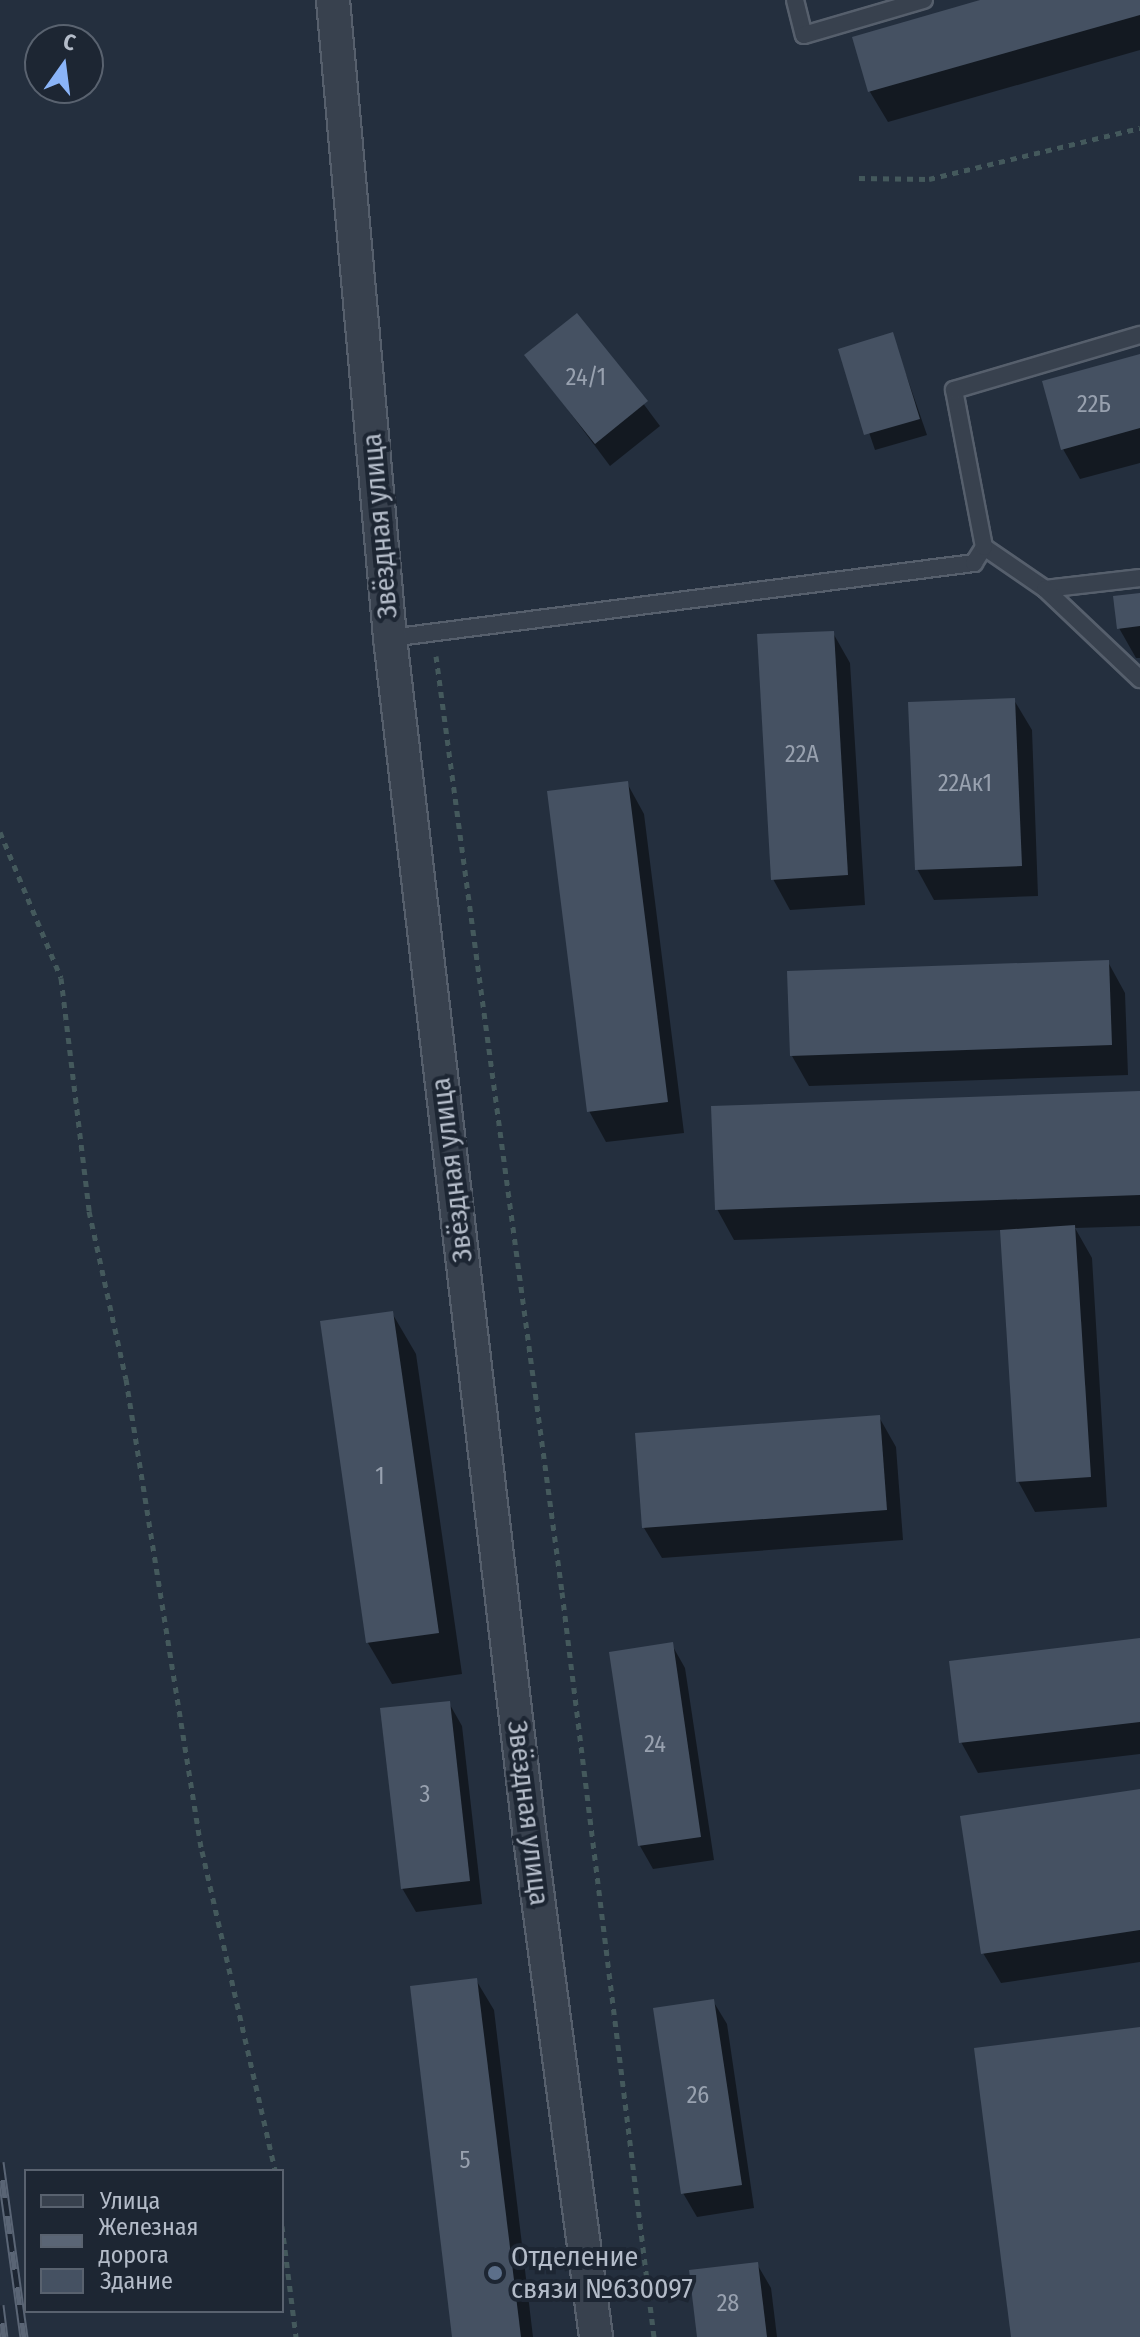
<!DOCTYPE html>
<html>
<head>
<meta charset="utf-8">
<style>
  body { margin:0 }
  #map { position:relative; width:1140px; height:2337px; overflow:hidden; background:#242f3e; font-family:"Fira Sans Condensed",sans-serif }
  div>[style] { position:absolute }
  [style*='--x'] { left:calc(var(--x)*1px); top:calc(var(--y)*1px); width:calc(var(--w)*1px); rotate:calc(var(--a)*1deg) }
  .shadow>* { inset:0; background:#0007 }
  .building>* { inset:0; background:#455162 }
  .path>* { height:5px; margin-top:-2.5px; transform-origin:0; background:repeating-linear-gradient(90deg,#44595c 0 6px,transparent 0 12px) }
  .roads { filter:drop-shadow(2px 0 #565f6c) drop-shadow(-2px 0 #565f6c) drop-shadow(0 2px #565f6c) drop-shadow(0 -2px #565f6c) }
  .service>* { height:16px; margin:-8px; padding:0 8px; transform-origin:8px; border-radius:8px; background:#38414e }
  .minor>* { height:32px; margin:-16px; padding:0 16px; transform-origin:16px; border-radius:16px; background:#38414e }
  .rail>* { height:9px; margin-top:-4.5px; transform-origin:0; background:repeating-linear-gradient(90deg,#1d2633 0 18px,#5a6575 0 36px); box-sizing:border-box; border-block:2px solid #5a6575 }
  .dots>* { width:22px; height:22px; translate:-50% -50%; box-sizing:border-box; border:4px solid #1d2633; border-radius:50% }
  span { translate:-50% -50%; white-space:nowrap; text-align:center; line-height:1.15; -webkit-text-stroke:8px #1d2633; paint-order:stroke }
  .number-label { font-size:24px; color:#98a1af }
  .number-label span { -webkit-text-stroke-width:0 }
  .street-label { font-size:28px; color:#b4bcc9 }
  .poi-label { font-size:28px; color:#b4bcc9 }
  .left { translate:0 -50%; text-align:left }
  .legend { position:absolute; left:24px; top:2169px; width:260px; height:144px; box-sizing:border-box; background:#1d2633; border:2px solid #59626f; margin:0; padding:10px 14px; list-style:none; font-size:24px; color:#b4bcc9 }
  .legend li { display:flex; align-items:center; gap:16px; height:40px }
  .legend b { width:40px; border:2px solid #59626f }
  .north { position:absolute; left:24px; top:24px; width:80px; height:80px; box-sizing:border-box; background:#1d2633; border:2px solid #59626f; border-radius:50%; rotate:14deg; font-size:22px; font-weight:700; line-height:32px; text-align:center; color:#b4bcc9 }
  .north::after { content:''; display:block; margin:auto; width:28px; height:36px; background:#8ab4f8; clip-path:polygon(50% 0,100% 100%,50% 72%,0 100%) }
</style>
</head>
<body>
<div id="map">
  <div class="shadow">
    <div style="clip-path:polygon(988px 0,1140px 0,1140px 50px,888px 122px,870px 92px,855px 38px)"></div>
    <div style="clip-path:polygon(577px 315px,660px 426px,610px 466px,527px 355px)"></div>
    <div style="clip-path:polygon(892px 334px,927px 435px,875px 450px,841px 350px)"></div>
    <div style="clip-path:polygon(1140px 357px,1140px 463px,1080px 479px,1063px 449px)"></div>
    <div style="clip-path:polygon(1140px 595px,1140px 658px,1136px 658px,1119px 628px)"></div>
    <div style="clip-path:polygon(833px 633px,850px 663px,865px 905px,790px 910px,773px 879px)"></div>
    <div style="clip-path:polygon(1014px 700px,1032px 730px,1038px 896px,934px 900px,917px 869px)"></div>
    <div style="clip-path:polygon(627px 783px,644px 814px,684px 1133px,606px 1142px,589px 1111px)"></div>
    <div style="clip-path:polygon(1108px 962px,1125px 993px,1128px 1075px,809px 1086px,792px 1056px)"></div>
    <div style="clip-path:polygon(1140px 1093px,1140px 1226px,1075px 1228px,1092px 1258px,1107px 1507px,1035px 1512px,1018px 1481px,1002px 1230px,734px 1240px,717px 1209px)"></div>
    <div style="clip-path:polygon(392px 1313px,416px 1354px,462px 1674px,392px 1684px,368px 1643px,322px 1323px)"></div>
    <div style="clip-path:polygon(879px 1417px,896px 1447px,903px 1540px,662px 1558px,644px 1528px)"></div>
    <div style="clip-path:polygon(1140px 1640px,1140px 1754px,978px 1773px,961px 1742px)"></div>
    <div style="clip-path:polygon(672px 1645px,685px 1668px,714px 1860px,653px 1869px,640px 1846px)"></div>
    <div style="clip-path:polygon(449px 1703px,462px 1726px,482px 1904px,416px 1912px,402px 1888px)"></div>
    <div style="clip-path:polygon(1140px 1791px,1140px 1962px,1001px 1983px,983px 1953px)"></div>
    <div style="clip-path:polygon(476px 1980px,494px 2010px,533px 2337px,454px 2337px)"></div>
    <div style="clip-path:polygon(713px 2001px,727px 2024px,754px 2208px,697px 2217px,683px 2193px)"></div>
    <div style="clip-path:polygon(757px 2264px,771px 2288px,777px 2337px,699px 2337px)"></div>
  </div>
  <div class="building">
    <div style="clip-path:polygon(980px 0,1140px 0,1140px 15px,868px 92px,852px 37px)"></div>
    <div style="clip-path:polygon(577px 313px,648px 401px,595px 444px,524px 355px)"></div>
    <div style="clip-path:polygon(893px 332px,920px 419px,864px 435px,838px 349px)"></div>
    <div style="clip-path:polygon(1140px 354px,1140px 428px,1061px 450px,1042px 381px)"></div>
    <div style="clip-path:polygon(1140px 593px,1140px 626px,1117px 629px,1113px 596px)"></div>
    <div style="clip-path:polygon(834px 631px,848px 875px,771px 880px,757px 634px)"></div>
    <div style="clip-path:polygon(1015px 698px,1022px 866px,915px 870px,908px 702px)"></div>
    <div style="clip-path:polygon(628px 781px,668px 1102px,587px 1112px,547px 791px)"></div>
    <div style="clip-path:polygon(1109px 960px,1112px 1045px,790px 1056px,787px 971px)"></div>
    <div style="clip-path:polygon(1140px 1091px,1140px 1195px,715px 1210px,711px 1106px)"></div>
    <div style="clip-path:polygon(1075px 1225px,1091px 1477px,1016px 1482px,1000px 1230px)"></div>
    <div style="clip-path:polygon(393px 1311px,439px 1633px,366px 1643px,320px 1321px)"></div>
    <div style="clip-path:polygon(880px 1415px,887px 1510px,642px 1528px,635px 1433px)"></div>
    <div style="clip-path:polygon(1140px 1638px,1140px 1722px,959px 1743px,949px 1661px)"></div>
    <div style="clip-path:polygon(673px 1642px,701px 1837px,638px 1846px,609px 1652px)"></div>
    <div style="clip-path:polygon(450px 1701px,470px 1881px,401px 1889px,380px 1708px)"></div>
    <div style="clip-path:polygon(1140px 1789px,1140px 1930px,981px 1954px,960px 1816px)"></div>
    <div style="clip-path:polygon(477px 1978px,521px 2337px,452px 2337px,410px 1986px)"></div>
    <div style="clip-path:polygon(714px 1999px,742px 2185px,681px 2194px,653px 2008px)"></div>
    <div style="clip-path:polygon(1140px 2027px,1140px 2337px,1011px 2337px,974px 2048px)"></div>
    <div style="clip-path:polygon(758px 2262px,767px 2337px,697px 2337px,689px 2270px)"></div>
  </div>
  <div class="path">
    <div style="--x:859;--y:178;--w:70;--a:0.8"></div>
    <div style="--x:929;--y:179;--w:217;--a:-13.6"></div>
    <div style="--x:436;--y:656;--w:944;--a:82.33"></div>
    <div style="--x:562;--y:1592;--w:751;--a:82.96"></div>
    <div style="--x:0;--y:832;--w:158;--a:67.3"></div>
    <div style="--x:61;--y:978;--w:235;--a:83.1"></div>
    <div style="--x:89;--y:1211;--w:172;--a:77.6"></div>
    <div style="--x:126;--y:1379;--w:478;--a:80.9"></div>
    <div style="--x:202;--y:1851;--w:328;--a:77.1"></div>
    <div style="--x:282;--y:2226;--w:112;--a:82.8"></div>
  </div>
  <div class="roads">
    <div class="service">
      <div style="--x:795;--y:0;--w:36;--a:76"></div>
      <div style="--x:804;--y:35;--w:125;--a:-16.3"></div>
      <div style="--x:984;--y:547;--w:74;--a:34.5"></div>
      <div style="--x:1045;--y:589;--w:96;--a:-6.6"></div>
      <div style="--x:1045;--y:589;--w:131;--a:43.5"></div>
      <div style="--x:390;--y:638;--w:589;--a:-7.32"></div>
      <div style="--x:974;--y:563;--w:19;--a:-58"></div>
      <div style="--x:984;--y:547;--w:160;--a:-100.8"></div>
      <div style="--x:954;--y:390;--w:194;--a:-16.5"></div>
    </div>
    <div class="minor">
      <div style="--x:333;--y:0;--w:641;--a:84.89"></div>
      <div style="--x:390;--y:638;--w:1200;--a:83.35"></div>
      <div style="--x:529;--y:1830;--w:511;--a:82.47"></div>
    </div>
  </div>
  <div class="rail">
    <div style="--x:0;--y:2162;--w:177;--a:82.2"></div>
    <div style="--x:0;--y:2305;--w:32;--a:83"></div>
  </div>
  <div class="dots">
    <div style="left:495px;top:2273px;background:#5c6f8a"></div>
  </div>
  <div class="number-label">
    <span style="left:586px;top:378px">24/1</span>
    <span style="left:1094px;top:405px">22Б</span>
    <span style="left:802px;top:755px">22А</span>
    <span style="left:965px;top:784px">22Ак1</span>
    <span style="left:380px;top:1477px">1</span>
    <span style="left:655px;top:1745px">24</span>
    <span style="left:425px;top:1795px">3</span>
    <span style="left:698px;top:2096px">26</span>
    <span style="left:465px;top:2161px">5</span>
    <span style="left:728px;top:2304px">28</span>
  </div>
  <div class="street-label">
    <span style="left:380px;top:526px;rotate:-95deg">Звёздная улица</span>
    <span style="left:452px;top:1170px;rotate:-97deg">Звёздная улица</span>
    <span style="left:528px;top:1813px;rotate:83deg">Звёздная улица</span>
  </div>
  <div class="poi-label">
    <span class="left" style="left:511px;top:2273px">Отделение<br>связи №630097</span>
  </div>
  <ul class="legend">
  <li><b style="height:10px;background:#38414e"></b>Улица</li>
  <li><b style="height:10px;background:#5a6575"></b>Железная дорога</li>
  <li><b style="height:22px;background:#455162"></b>Здание</li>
  </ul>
  <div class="north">С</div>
</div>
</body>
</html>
